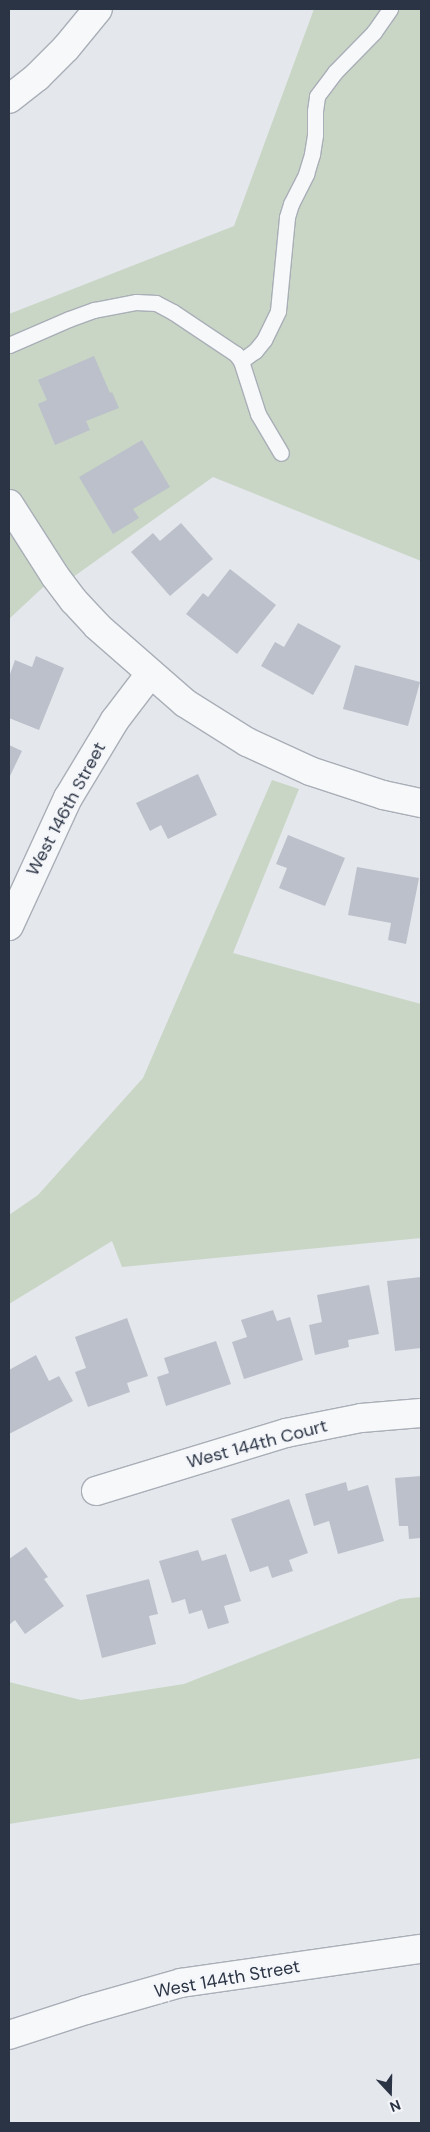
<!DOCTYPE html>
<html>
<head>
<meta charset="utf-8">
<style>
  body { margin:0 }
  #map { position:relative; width:430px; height:2132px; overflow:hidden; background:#e4e7ec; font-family:"DM Sans",sans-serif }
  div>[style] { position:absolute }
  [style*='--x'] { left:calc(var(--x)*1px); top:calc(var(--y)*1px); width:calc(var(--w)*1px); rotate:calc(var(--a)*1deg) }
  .green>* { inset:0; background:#c9d6c5 }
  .building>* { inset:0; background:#bbc0ca }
  .roads { filter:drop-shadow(1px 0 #a9aeb7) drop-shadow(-1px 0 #a9aeb7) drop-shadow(0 1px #a9aeb7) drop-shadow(0 -1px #a9aeb7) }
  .lane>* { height:15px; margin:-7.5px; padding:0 7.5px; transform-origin:7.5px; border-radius:7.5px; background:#f7f8fa }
  .street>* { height:28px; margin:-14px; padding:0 14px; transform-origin:14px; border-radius:14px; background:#f7f8fa }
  span { translate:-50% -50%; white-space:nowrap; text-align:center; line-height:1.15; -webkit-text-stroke:5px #f4f6f9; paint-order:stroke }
  .street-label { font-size:18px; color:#2b3445 }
  .frame { position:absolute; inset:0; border:10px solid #2b3445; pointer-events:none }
  .north { position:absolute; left:365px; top:2067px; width:50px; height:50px; -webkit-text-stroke:4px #f4f6f9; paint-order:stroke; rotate:159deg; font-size:14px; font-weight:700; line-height:20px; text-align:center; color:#2b3445 }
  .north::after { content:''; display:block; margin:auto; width:18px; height:22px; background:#2b3445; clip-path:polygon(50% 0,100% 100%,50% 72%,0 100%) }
</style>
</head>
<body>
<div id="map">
  <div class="green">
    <div style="clip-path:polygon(314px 9px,421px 9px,421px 561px,213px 477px,62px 585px,54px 577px,9px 619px,9px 314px,234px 226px)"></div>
    <div style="clip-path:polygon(272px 780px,299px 789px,233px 953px,421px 1004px,421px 1238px,122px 1267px,112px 1241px,9px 1304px,9px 1215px,38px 1195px,143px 1078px)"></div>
    <div style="clip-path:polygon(421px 1597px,421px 1758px,9px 1824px,9px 1682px,81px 1700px,184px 1684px,400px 1599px)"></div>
  </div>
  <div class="building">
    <div style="clip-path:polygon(94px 356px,110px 393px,112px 392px,119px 408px,86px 421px,90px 430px,55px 445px,38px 404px,47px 400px,38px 380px)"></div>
    <div style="clip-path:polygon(142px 440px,170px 487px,133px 509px,139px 518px,113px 534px,79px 477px)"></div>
    <div style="clip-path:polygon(181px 523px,213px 559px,170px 596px,131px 552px,153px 533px,160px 541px)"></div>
    <div style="clip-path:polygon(230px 569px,276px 605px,237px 654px,186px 614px,203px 593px,208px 597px)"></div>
    <div style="clip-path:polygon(298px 623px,341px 646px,313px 695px,261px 666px,275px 642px,284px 647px)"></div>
    <div style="clip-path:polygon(36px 656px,64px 668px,39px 730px,9px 718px,9px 677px,15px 660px,32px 667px)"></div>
    <div style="clip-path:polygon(355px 665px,420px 682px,408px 726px,343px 709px)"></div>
    <div style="clip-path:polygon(9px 745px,22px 751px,9px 778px)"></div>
    <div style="clip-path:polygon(198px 774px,217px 815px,168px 839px,161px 825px,150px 831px,136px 803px)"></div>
    <div style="clip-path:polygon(288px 835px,345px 858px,325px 906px,279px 888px,287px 868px,276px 864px)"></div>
    <div style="clip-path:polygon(357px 867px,419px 878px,406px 944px,388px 940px,391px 923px,348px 915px)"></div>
    <div style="clip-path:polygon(421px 1277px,421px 1348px,395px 1351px,387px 1281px)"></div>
    <div style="clip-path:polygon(369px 1285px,379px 1334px,348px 1340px,349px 1347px,315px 1355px,309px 1325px,322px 1322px,317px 1295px)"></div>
    <div style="clip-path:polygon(273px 1310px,277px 1321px,290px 1317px,303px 1360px,244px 1379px,232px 1342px,247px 1337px,241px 1320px)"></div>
    <div style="clip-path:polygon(127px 1318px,148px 1376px,127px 1383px,130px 1392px,88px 1407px,75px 1372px,86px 1368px,75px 1337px)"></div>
    <div style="clip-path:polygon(216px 1341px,231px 1384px,166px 1406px,157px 1377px,169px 1373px,164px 1358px)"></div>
    <div style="clip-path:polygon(36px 1355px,49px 1381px,59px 1376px,73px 1401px,9px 1434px,9px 1370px)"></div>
    <div style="clip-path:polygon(421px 1476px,421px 1538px,409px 1539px,408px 1526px,399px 1526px,395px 1478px)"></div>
    <div style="clip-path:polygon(346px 1482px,348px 1491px,368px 1485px,384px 1541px,338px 1554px,329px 1521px,314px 1526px,305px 1494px)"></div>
    <div style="clip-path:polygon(289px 1499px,308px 1553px,289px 1560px,293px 1571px,272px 1578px,268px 1566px,250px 1572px,231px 1519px)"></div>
    <div style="clip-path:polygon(26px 1547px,48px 1577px,44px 1579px,64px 1606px,25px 1634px,15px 1620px,9px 1625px,9px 1559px)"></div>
    <div style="clip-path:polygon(198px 1550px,202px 1561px,226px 1554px,241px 1601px,224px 1606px,229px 1623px,208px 1629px,202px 1610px,189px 1614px,185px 1599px,172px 1603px,159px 1561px)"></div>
    <div style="clip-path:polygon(149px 1579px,158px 1614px,149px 1616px,156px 1644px,102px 1658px,86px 1595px)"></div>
  </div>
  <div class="roads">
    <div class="lane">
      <div style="--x:9;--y:345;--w:65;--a:-23.4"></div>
      <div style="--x:69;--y:319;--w:27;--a:-20"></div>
      <div style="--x:94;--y:310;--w:43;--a:-10.8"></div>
      <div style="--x:136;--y:302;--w:20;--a:3"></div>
      <div style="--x:156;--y:303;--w:19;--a:28"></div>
      <div style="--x:173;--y:312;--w:76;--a:33.7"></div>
      <div style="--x:236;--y:354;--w:9;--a:54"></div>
      <div style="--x:241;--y:361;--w:56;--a:72.2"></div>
      <div style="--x:258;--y:414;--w:45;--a:59.5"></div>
      <div style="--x:241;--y:361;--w:17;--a:-36"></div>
      <div style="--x:255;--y:351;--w:14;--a:-51"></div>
      <div style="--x:264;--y:340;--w:32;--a:-64"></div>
      <div style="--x:278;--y:311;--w:94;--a:-84.5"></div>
      <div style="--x:287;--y:217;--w:14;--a:-73"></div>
      <div style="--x:291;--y:204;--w:34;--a:-63"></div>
      <div style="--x:306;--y:174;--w:21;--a:-73"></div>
      <div style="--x:312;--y:154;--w:19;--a:-81"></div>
      <div style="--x:315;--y:135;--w:24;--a:-90"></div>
      <div style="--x:315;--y:111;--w:15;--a:-82"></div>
      <div style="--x:317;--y:96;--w:30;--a:-53"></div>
      <div style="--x:335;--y:72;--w:56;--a:-45.7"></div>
      <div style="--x:374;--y:32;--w:28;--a:-55"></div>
    </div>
    <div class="street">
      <div style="--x:9;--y:99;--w:36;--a:-38"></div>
      <div style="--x:37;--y:77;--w:41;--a:-45"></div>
      <div style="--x:66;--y:48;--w:50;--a:-50.6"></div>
      <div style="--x:9;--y:504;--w:85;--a:57.4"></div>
      <div style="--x:55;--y:576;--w:31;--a:53"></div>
      <div style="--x:74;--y:601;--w:34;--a:47"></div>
      <div style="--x:97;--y:626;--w:117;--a:41.2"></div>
      <div style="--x:185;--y:703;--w:73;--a:32.2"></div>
      <div style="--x:247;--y:742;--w:69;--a:24.7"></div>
      <div style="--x:310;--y:771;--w:77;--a:18.2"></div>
      <div style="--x:383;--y:795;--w:39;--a:12"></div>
      <div style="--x:9;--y:926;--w:141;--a:-65.3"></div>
      <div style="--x:68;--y:798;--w:91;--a:-58.9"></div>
      <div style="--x:115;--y:720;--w:58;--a:-52.7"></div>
      <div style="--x:96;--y:1491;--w:199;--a:-17"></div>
      <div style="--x:286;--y:1433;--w:76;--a:-11.3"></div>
      <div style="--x:361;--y:1418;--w:60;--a:-4.8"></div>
      <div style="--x:9;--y:2035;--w:81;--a:-18"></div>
      <div style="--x:86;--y:2010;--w:99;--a:-15.9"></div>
      <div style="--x:181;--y:1983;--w:242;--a:-8.1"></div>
    </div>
  </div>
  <div class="street-label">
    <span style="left:66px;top:809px;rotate:-62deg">West 146th Street</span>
    <span style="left:257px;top:1444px;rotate:-15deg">West 144th Court</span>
    <span style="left:227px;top:1979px;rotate:-10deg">West 144th Street</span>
  </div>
  <div class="frame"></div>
  <div class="north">N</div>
</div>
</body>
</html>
